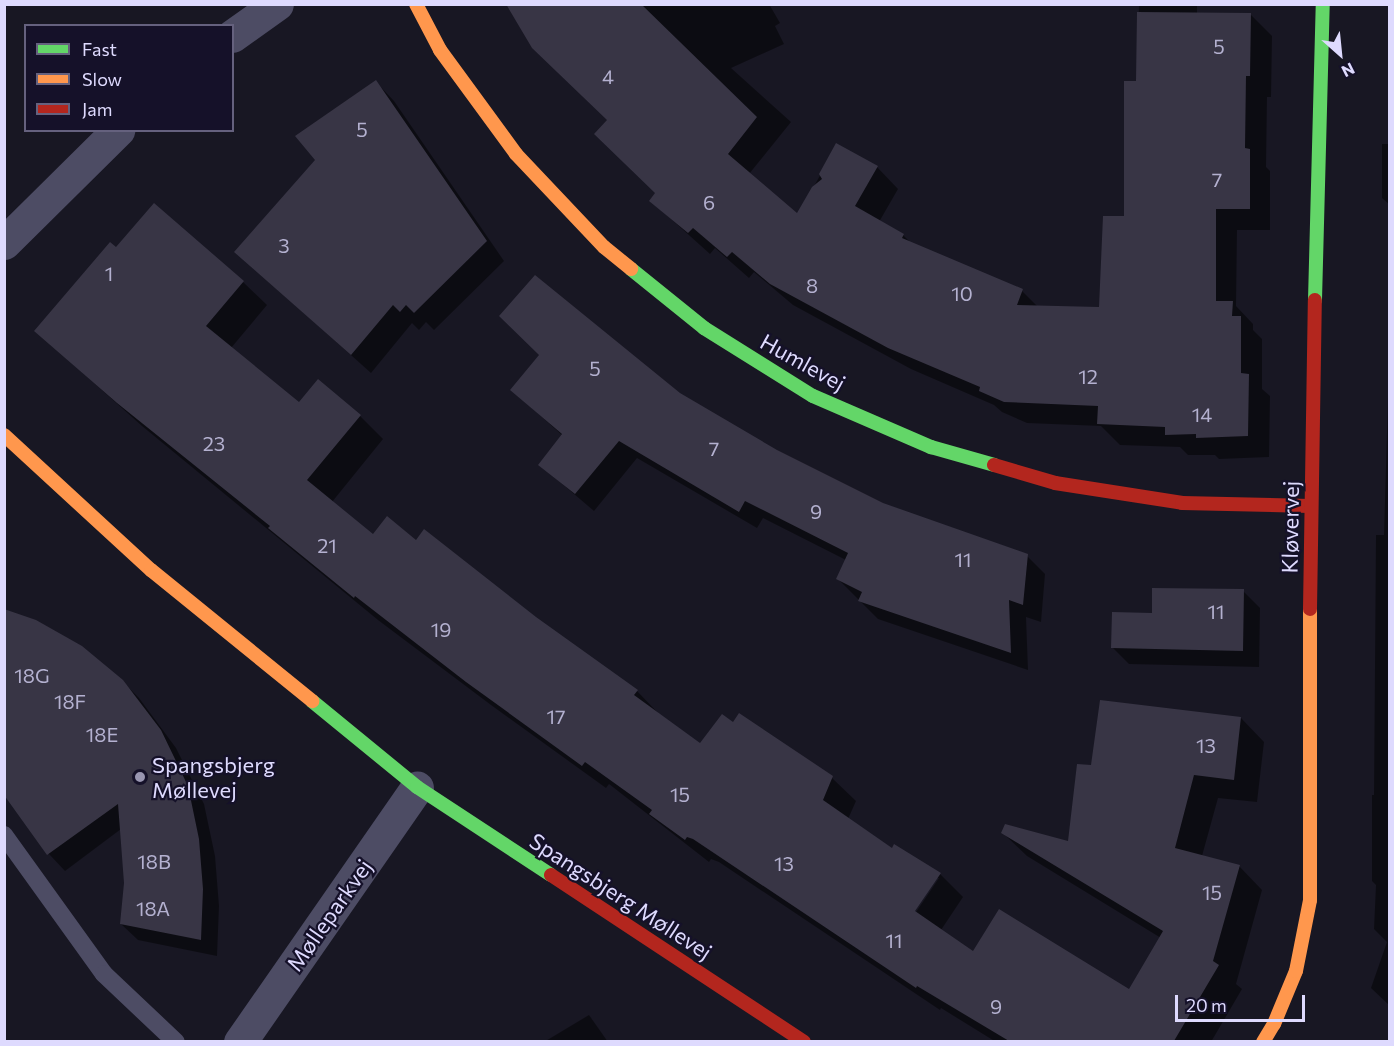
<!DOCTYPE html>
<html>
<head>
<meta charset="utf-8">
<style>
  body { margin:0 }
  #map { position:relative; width:1394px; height:1046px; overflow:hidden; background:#181723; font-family:Commissioner,sans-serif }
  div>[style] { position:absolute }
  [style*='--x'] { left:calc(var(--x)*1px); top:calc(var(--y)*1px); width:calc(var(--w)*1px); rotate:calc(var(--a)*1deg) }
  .shadow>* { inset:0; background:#0007 }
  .building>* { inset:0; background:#383545 }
  .lane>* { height:18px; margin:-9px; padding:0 9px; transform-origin:9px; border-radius:9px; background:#4d4c64 }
  .street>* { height:33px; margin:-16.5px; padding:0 16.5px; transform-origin:16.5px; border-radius:16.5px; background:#4d4c64 }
  .fast>* { height:14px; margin:-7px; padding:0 7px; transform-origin:7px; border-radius:7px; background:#63d668 }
  .slow>* { height:14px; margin:-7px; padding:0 7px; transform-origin:7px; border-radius:7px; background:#ff974d }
  .jam>* { height:14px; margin:-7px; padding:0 7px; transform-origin:7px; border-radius:7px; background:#b3261e }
  .dots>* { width:16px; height:16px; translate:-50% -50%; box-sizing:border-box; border:3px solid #151129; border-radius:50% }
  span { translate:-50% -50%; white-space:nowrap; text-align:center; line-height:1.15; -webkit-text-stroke:4.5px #151129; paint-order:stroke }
  .number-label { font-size:20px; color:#b4b1d0 }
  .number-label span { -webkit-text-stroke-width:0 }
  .street-label { font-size:22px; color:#dedafe }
  .poi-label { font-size:22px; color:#dedafe }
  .left { translate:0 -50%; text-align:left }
  .frame { position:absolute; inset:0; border:6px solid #dedafe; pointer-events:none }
  .legend { position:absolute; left:24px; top:24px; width:210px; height:108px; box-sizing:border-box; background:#151129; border:2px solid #65617e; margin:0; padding:8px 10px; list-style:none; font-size:18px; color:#dedafe }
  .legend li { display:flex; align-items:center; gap:12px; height:30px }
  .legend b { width:30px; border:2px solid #65617e }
  .north { position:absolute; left:1310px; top:24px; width:60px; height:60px; -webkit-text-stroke:4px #151129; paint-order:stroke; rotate:153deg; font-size:16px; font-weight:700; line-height:24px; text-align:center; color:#dedafe }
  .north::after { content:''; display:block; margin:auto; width:21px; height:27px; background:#dedafe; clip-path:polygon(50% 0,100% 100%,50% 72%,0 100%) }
  .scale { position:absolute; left:1175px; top:995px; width:130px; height:27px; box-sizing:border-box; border:3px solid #dedafe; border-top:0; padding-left:8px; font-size:18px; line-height:21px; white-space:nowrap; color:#dedafe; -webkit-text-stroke:4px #151129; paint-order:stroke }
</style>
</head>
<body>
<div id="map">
  <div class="shadow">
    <div style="clip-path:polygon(508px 4px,769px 4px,780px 23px,775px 26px,784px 44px,731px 68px,791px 122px,749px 174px,798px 215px,837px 145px,877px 167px,898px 189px,879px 222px,903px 235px,913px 245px,1022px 291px,1038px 307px,1101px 309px,1125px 218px,1137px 83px,1139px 4px,1197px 4px,1197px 14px,1251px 15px,1272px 36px,1271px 97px,1267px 97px,1266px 167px,1270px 171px,1270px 230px,1237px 230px,1236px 306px,1253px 324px,1253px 330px,1262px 339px,1262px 389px,1270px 396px,1269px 457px,1219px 459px,1215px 455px,1188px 455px,1180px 447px,1120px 445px,1101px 426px,1027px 423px,1002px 412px,994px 405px,911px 369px,793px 305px,754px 272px,749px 278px,715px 248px,710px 254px,651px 201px,657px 193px,609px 121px)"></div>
    <div style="clip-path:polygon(376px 82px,394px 101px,504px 261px,434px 330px,426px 322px,419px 330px,412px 323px,371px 373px,236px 252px,317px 160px)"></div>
    <div style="clip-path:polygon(1382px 144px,1390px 144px,1390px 205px,1382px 198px)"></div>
    <div style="clip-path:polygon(evenodd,117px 249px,243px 282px,267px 305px,231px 348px,299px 404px,360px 416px,383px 439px,332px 502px,373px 536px,416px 542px,535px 618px,637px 691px,660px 715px,701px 745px,832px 778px,856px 801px,848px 819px,893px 850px,940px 874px,963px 897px,941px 930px,974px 953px,1129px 991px,1161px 938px,1027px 856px,1003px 833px,1069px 843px,1092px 767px,1241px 718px,1264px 742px,1257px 802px,1218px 798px,1202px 856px,1239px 866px,1262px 890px,1236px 984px,1242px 989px,1211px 1042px,996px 1042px,941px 1008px,940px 1010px,719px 862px,711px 859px,709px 862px,609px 784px,606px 788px,491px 705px,378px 620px,294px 551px,142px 426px,36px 331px,117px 249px,935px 878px,939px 878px,912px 918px,910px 916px,935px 878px)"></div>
    <div style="clip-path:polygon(512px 390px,679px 395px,776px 451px,882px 505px,1027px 556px,1045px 574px,1041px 622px,1026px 617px,1028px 670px,878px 619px,837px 578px,846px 560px,763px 518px,757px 528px,637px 458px,594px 511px,540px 465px,563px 436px)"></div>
    <div style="clip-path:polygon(1388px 397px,1390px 397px,1390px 1006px,1371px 988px,1387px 942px,1374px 929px,1376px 885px,1372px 881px,1372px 795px,1374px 795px,1376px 535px,1384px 535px)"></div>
    <div style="clip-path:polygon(1243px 591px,1260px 608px,1259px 667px,1129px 664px,1113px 648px,1153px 615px)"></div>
    <div style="clip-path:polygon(122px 681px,139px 698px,176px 748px,204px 804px,215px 856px,219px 906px,217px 956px,138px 940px,121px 924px,126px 883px,121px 829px,65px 871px,49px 854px,4px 792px)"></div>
    <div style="clip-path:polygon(589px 1015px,608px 1042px,544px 1042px)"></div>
  </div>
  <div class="building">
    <div style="clip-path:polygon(506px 4px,641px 4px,757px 117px,728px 154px,797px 213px,812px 187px,822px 179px,819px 174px,836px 143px,878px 166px,855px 206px,904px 234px,902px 238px,1023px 289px,1017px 305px,1099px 307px,1103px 216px,1124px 216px,1124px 81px,1136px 81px,1137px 12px,1251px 13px,1250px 76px,1246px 76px,1245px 148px,1250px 149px,1250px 209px,1216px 209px,1216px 301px,1233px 301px,1232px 316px,1241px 316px,1241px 373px,1249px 374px,1248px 436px,1196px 438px,1196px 434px,1165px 435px,1165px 427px,1097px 424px,1098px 406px,1004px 402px,979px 391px,980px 387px,888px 348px,770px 284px,732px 252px,727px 257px,693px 228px,688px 233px,649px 201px,655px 193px,594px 134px,607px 120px,532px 48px)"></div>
    <div style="clip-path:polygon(376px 80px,487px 241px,414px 313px,406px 305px,400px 312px,393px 305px,351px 355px,234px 252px,315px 160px,295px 136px)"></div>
    <div style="clip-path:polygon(154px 203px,244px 281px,206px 326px,299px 402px,318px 379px,361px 415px,307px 480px,373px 534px,387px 516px,416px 540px,424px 529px,536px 617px,638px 690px,634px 695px,700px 743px,722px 714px,733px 722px,739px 713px,833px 776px,823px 800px,892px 848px,894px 844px,941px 873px,915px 911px,973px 951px,999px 909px,1129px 989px,1163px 931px,1001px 833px,1005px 824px,1068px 841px,1077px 764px,1091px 765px,1100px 700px,1241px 717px,1234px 780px,1194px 775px,1175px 848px,1240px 865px,1213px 961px,1219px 965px,1174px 1041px,1009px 1041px,917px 986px,916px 988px,693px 839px,687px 837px,685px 840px,649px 814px,652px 810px,585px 762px,582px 766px,466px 682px,355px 596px,354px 598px,268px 528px,270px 526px,117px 403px,34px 331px,110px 242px,116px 247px)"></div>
    <div style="clip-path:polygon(535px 275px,680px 393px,777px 450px,883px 503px,1028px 554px,1023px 605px,1009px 600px,1011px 653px,858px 601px,862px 592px,836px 579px,848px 553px,745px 501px,739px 512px,619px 441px,575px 494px,538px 465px,562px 434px,510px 390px,539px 355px,499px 316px)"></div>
    <div style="clip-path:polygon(1152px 588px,1244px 589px,1243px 651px,1111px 648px,1112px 612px,1152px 613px)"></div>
    <div style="clip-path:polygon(4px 609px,36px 620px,82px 646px,123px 680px,161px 730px,188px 786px,199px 839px,203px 889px,201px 940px,120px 924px,124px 883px,118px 804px,47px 855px,4px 795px)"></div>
  </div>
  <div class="lane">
    <div style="--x:4;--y:835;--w:171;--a:54.3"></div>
    <div style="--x:104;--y:974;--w:99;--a:43.4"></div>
  </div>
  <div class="street">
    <div style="--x:232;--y:36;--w:55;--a:-35.4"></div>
    <div style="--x:4;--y:243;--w:161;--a:-44.7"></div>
    <div style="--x:240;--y:1042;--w:310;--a:-55.2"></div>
  </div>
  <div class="fast">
    <div style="--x:631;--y:269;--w:94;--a:38.9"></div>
    <div style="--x:704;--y:328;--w:128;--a:32"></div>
    <div style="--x:813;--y:396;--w:129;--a:23.4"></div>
    <div style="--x:931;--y:447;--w:66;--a:15.9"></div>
    <div style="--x:1315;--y:300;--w:296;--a:-88.5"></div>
    <div style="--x:312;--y:701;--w:136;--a:39.3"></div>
    <div style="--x:417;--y:787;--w:160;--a:33.3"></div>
  </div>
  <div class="slow">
    <div style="--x:416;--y:4;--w:52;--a:62.4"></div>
    <div style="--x:440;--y:50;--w:129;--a:53.8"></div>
    <div style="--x:516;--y:154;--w:128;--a:46.6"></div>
    <div style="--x:604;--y:247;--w:35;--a:39"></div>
    <div style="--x:4;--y:435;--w:200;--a:42.6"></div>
    <div style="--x:151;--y:570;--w:208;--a:39.1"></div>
    <div style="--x:1263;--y:1042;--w:21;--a:-59"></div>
    <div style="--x:1274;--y:1024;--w:57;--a:-67.5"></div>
    <div style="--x:1296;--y:971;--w:72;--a:-78.8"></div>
    <div style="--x:1310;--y:900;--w:291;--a:-90"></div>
  </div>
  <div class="jam">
    <div style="--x:994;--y:465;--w:64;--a:16.4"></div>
    <div style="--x:1055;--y:483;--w:129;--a:8.9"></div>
    <div style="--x:1182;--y:503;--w:128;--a:1.3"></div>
    <div style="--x:1310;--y:609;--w:309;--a:-89.1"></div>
    <div style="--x:551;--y:875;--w:303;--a:33.4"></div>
  </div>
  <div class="dots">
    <div style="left:140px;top:777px;background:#9996b1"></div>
  </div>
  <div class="number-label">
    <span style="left:1219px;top:46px">5</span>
    <span style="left:608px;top:76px">4</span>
    <span style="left:362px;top:129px">5</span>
    <span style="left:1217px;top:179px">7</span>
    <span style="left:709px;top:202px">6</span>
    <span style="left:284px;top:245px">3</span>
    <span style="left:109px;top:273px">1</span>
    <span style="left:812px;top:285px">8</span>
    <span style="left:962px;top:293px">10</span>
    <span style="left:595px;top:368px">5</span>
    <span style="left:1088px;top:376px">12</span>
    <span style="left:1202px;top:414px">14</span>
    <span style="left:214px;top:443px">23</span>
    <span style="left:714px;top:448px">7</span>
    <span style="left:816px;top:511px">9</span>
    <span style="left:327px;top:545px">21</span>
    <span style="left:963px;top:559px">11</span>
    <span style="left:1216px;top:611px">11</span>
    <span style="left:441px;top:629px">19</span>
    <span style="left:32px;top:675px">18G</span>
    <span style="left:70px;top:701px">18F</span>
    <span style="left:556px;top:716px">17</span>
    <span style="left:102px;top:734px">18E</span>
    <span style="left:1206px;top:745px">13</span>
    <span style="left:680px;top:794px">15</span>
    <span style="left:154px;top:861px">18B</span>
    <span style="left:784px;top:863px">13</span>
    <span style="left:1212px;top:892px">15</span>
    <span style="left:153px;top:908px">18A</span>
    <span style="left:894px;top:940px">11</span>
    <span style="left:996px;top:1006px">9</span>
  </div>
  <div class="street-label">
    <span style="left:803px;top:362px;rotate:29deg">Humlevej</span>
    <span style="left:1290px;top:527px;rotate:-89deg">Kløvervej</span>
    <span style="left:621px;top:896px;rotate:33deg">Spangsbjerg Møllevej</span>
    <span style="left:329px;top:915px;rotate:-55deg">Mølleparkvej</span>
  </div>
  <div class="poi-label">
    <span class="left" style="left:152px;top:777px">Spangsbjerg<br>Møllevej</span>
  </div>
  <div class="frame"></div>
  <ul class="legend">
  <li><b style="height:8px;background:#63d668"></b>Fast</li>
  <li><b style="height:8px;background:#ff974d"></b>Slow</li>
  <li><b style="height:8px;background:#b3261e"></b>Jam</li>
  </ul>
  <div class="north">N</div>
  <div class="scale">20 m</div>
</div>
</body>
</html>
